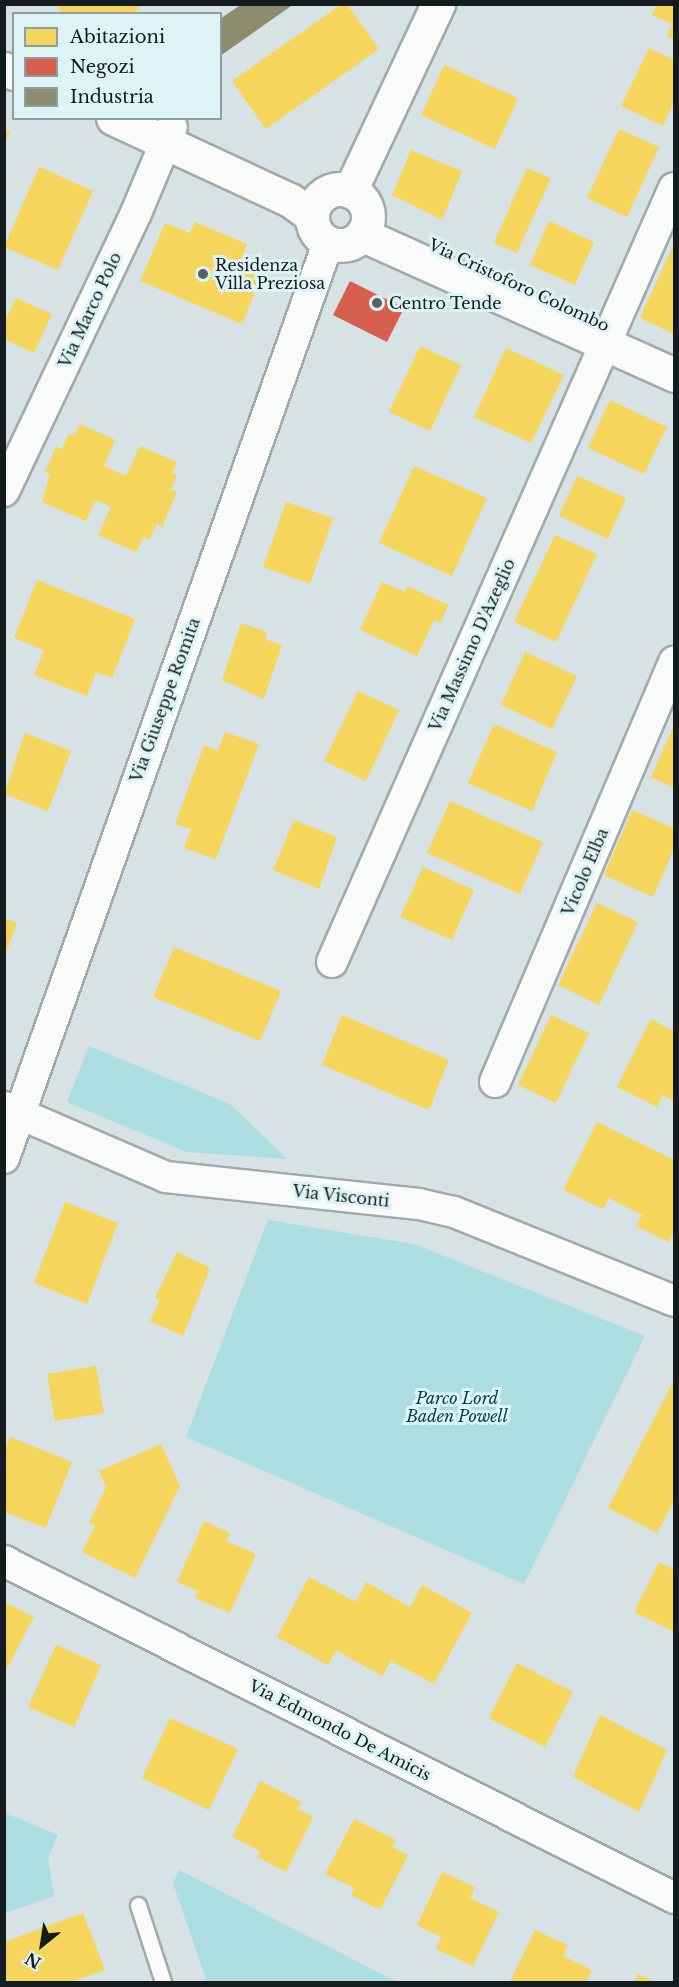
<!DOCTYPE html>
<html>
<head>
<meta charset="utf-8">
<style>
  body { margin:0 }
  #map { position:relative; width:679px; height:1987px; overflow:hidden; background:#d6e2e3; font-family:"Libre Baskerville",serif }
  div>[style] { position:absolute }
  [style*='--x'] { left:calc(var(--x)*1px); top:calc(var(--y)*1px); width:calc(var(--w)*1px); rotate:calc(var(--a)*1deg) }
  .green>* { inset:0; background:#abdde1 }
  .homes>* { inset:0; background:#f6d55c }
  .shops>* { inset:0; background:#d6604d }
  .industry>* { inset:0; background:#8c8c6e }
  .roads { filter:drop-shadow(2px 0 #a1aaab) drop-shadow(-2px 0 #a1aaab) drop-shadow(0 2px #a1aaab) drop-shadow(0 -2px #a1aaab) }
  .service>* { height:15px; margin:-7.5px; padding:0 7.5px; transform-origin:7.5px; border-radius:7.5px; background:#f9fbfb }
  .minor>* { height:30px; margin:-15px; padding:0 15px; transform-origin:15px; border-radius:15px; background:#f9fbfb }
  .tertiary>* { height:33px; margin:-16.5px; padding:0 16.5px; transform-origin:16.5px; border-radius:16.5px; background:#f9fbfb }
  .tertiary>.ring { margin:-16.5px; padding:0; box-sizing:content-box; background:none; border:33px solid #f9fbfb; border-radius:50% }
  .dots>* { width:16px; height:16px; translate:-50% -50%; box-sizing:border-box; border:3px solid #def3f5; border-radius:50% }
  span { translate:-50% -50%; white-space:nowrap; text-align:center; line-height:1.15; -webkit-text-stroke:6px #def3f5; paint-order:stroke }
  .poi-label { font-size:16px; color:#151c1d }
  .left { translate:0 -50%; text-align:left }
  .street-label { font-size:16px; color:#151c1d }
  .park-label { font-size:16px; color:#014348; font-style:italic }
  .frame { position:absolute; inset:0; border:6px solid #151c1d; pointer-events:none }
  .legend { position:absolute; left:12px; top:12px; width:210px; height:108px; box-sizing:border-box; background:#def3f5; border:2px solid #8e9d9f; margin:0; padding:8px 10px; list-style:none; font-size:18px; color:#151c1d }
  .legend li { display:flex; align-items:center; gap:12px; height:30px }
  .legend b { width:30px; border:2px solid #8e9d9f }
  .north { position:absolute; left:12px; top:1915px; width:60px; height:60px; -webkit-text-stroke:4px #def3f5; paint-order:stroke; rotate:210deg; font-size:16px; font-weight:700; line-height:24px; text-align:center; color:#151c1d }
  .north::after { content:''; display:block; margin:auto; width:21px; height:27px; background:#151c1d; clip-path:polygon(50% 0,100% 100%,50% 72%,0 100%) }
</style>
</head>
<body>
<div id="map">
  <div class="green">
    <div style="clip-path:polygon(89px 1046px,230px 1104px,287px 1159px,187px 1152px,67px 1102px)"></div>
    <div style="clip-path:polygon(268px 1220px,414px 1244px,645px 1336px,524px 1584px,186px 1437px)"></div>
    <div style="clip-path:polygon(5px 1813px,58px 1835px,48px 1858px,54px 1896px,5px 1913px)"></div>
    <div style="clip-path:polygon(179px 1870px,397px 1982px,207px 1982px,173px 1883px)"></div>
  </div>
  <div class="homes">
    <div style="clip-path:polygon(56px 4px,144px 4px,132px 14px,62px 14px)"></div>
    <div style="clip-path:polygon(342px 4px,347px 4px,379px 49px,266px 129px,232px 81px)"></div>
    <div style="clip-path:polygon(657px 4px,674px 4px,674px 40px,667px 36px,672px 24px,652px 15px)"></div>
    <div style="clip-path:polygon(649px 48px,674px 60px,674px 101px,663px 126px,621px 106px)"></div>
    <div style="clip-path:polygon(444px 65px,518px 98px,495px 149px,421px 115px)"></div>
    <div style="clip-path:polygon(4px 129px,10px 132px,4px 144px)"></div>
    <div style="clip-path:polygon(619px 129px,659px 147px,627px 217px,587px 198px)"></div>
    <div style="clip-path:polygon(411px 150px,462px 171px,442px 220px,392px 195px)"></div>
    <div style="clip-path:polygon(39px 167px,93px 191px,58px 270px,4px 247px)"></div>
    <div style="clip-path:polygon(527px 168px,551px 178px,517px 253px,494px 243px)"></div>
    <div style="clip-path:polygon(549px 221px,594px 242px,575px 285px,530px 265px)"></div>
    <div style="clip-path:polygon(195px 222px,247px 244px,242px 258px,265px 267px,242px 324px,140px 281px,165px 223px,190px 233px)"></div>
    <div style="clip-path:polygon(674px 244px,674px 334px,640px 318px)"></div>
    <div style="clip-path:polygon(16px 298px,52px 314px,34px 353px,4px 339px,4px 323px)"></div>
    <div style="clip-path:polygon(420px 346px,461px 365px,430px 431px,389px 412px)"></div>
    <div style="clip-path:polygon(506px 348px,564px 375px,531px 443px,474px 417px)"></div>
    <div style="clip-path:polygon(610px 400px,667px 427px,644px 474px,588px 448px)"></div>
    <div style="clip-path:polygon(80px 424px,115px 440px,104px 466px,126px 476px,140px 446px,177px 462px,172px 473px,177px 475px,171px 490px,177px 492px,162px 527px,157px 524px,149px 540px,144px 537px,136px 552px,98px 535px,111px 507px,96px 500px,86px 521px,42px 502px,50px 474px,45px 472px,56px 447px,62px 449px,69px 433px,74px 436px)"></div>
    <div style="clip-path:polygon(414px 466px,487px 498px,452px 576px,379px 543px)"></div>
    <div style="clip-path:polygon(577px 476px,626px 498px,608px 539px,559px 516px)"></div>
    <div style="clip-path:polygon(286px 502px,333px 518px,310px 584px,263px 567px)"></div>
    <div style="clip-path:polygon(555px 535px,597px 554px,556px 642px,514px 622px)"></div>
    <div style="clip-path:polygon(37px 580px,135px 619px,112px 678px,96px 672px,87px 696px,34px 675px,44px 650px,14px 638px)"></div>
    <div style="clip-path:polygon(382px 582px,405px 592px,408px 586px,448px 605px,440px 623px,434px 620px,417px 656px,360px 630px)"></div>
    <div style="clip-path:polygon(241px 623px,267px 632px,265px 639px,282px 645px,264px 699px,222px 680px)"></div>
    <div style="clip-path:polygon(525px 652px,577px 676px,552px 729px,501px 705px)"></div>
    <div style="clip-path:polygon(358px 691px,399px 710px,366px 781px,324px 761px)"></div>
    <div style="clip-path:polygon(494px 724px,557px 752px,532px 811px,468px 783px)"></div>
    <div style="clip-path:polygon(674px 725px,674px 788px,651px 777px)"></div>
    <div style="clip-path:polygon(225px 732px,259px 744px,216px 859px,184px 848px,191px 829px,175px 824px,204px 745px,218px 751px)"></div>
    <div style="clip-path:polygon(25px 733px,71px 751px,48px 811px,4px 794px)"></div>
    <div style="clip-path:polygon(450px 801px,543px 842px,520px 894px,427px 853px)"></div>
    <div style="clip-path:polygon(632px 810px,674px 828px,674px 848px,653px 897px,604px 875px)"></div>
    <div style="clip-path:polygon(294px 820px,337px 837px,319px 889px,273px 870px)"></div>
    <div style="clip-path:polygon(423px 867px,474px 890px,452px 940px,400px 917px)"></div>
    <div style="clip-path:polygon(597px 903px,638px 922px,599px 1005px,558px 985px)"></div>
    <div style="clip-path:polygon(4px 918px,17px 923px,5px 956px,4px 956px)"></div>
    <div style="clip-path:polygon(174px 947px,281px 991px,260px 1041px,153px 997px)"></div>
    <div style="clip-path:polygon(342px 1015px,449px 1060px,429px 1110px,322px 1065px)"></div>
    <div style="clip-path:polygon(551px 1015px,589px 1033px,556px 1103px,518px 1085px)"></div>
    <div style="clip-path:polygon(651px 1019px,674px 1031px,674px 1101px,663px 1095px,657px 1107px,617px 1087px)"></div>
    <div style="clip-path:polygon(597px 1122px,674px 1160px,674px 1231px,669px 1242px,636px 1226px,642px 1215px,609px 1198px,603px 1209px,563px 1190px)"></div>
    <div style="clip-path:polygon(65px 1202px,118px 1223px,87px 1304px,34px 1283px)"></div>
    <div style="clip-path:polygon(177px 1252px,210px 1268px,183px 1336px,150px 1321px,160px 1300px,155px 1298px)"></div>
    <div style="clip-path:polygon(96px 1366px,104px 1413px,55px 1421px,47px 1374px)"></div>
    <div style="clip-path:polygon(674px 1380px,674px 1501px,657px 1533px,608px 1508px)"></div>
    <div style="clip-path:polygon(10px 1437px,72px 1462px,46px 1528px,4px 1512px,4px 1450px)"></div>
    <div style="clip-path:polygon(161px 1444px,180px 1486px,135px 1578px,82px 1552px,95px 1526px,89px 1523px,106px 1487px,99px 1471px)"></div>
    <div style="clip-path:polygon(204px 1521px,230px 1533px,226px 1541px,256px 1554px,230px 1613px,195px 1598px,198px 1591px,177px 1582px)"></div>
    <div style="clip-path:polygon(659px 1562px,674px 1570px,674px 1632px,634px 1612px)"></div>
    <div style="clip-path:polygon(309px 1577px,356px 1602px,366px 1582px,410px 1607px,422px 1585px,472px 1613px,434px 1684px,391px 1661px,382px 1676px,336px 1650px,328px 1665px,277px 1637px)"></div>
    <div style="clip-path:polygon(4px 1602px,34px 1617px,4px 1674px)"></div>
    <div style="clip-path:polygon(56px 1645px,101px 1665px,74px 1727px,28px 1707px)"></div>
    <div style="clip-path:polygon(517px 1663px,573px 1692px,545px 1747px,489px 1718px)"></div>
    <div style="clip-path:polygon(600px 1715px,667px 1750px,639px 1812px,573px 1777px)"></div>
    <div style="clip-path:polygon(170px 1718px,238px 1749px,209px 1810px,142px 1778px)"></div>
    <div style="clip-path:polygon(260px 1781px,302px 1802px,298px 1809px,313px 1817px,286px 1872px,257px 1857px,260px 1851px,232px 1837px)"></div>
    <div style="clip-path:polygon(354px 1819px,396px 1840px,392px 1847px,408px 1855px,380px 1910px,351px 1895px,354px 1888px,325px 1874px)"></div>
    <div style="clip-path:polygon(442px 1872px,475px 1887px,470px 1898px,499px 1912px,473px 1966px,436px 1949px,441px 1937px,417px 1925px)"></div>
    <div style="clip-path:polygon(83px 1913px,105px 1970px,71px 1982px,4px 1982px,4px 1942px)"></div>
    <div style="clip-path:polygon(535px 1930px,568px 1945px,563px 1956px,592px 1970px,586px 1982px,510px 1982px)"></div>
    <div style="clip-path:polygon(638px 1974px,656px 1982px,634px 1982px)"></div>
  </div>
  <div class="shops">
    <div style="clip-path:polygon(350px 281px,404px 308px,387px 342px,333px 315px)"></div>
  </div>
  <div class="industry">
    <div style="clip-path:polygon(242px 4px,294px 4px,220px 56px,220px 19px)"></div>
  </div>
  <div class="roads">
    <div class="service">
      <div style="--x:138;--y:1905;--w:81;--a:72"></div>
    </div>
    <div class="minor">
      <div style="--x:4;--y:491;--w:308;--a:-64.6"></div>
      <div style="--x:136;--y:213;--w:93;--a:-67.3"></div>
      <div style="--x:332;--y:962;--w:846;--a:-66.16"></div>
      <div style="--x:495;--y:1082;--w:457;--a:-66.9"></div>
      <div style="--x:4;--y:1107;--w:176;--a:23.4"></div>
      <div style="--x:166;--y:1177;--w:254;--a:6.1"></div>
      <div style="--x:419;--y:1204;--w:36;--a:13"></div>
      <div style="--x:454;--y:1212;--w:237;--a:22"></div>
      <div style="--x:4;--y:1158;--w:971;--a:-70.5"></div>
      <div style="--x:4;--y:1561;--w:750;--a:26.7"></div>
    </div>
    <div class="tertiary">
      <div style="--x:4;--y:69;--w:11;--a:22"></div>
      <div style="--x:113;--y:118;--w:195;--a:24.9"></div>
      <div style="--x:290;--y:200;--w:27;--a:36"></div>
      <div class="ring" style="left:312px;top:189px;width:23px;height:23px"></div>
      <div style="--x:350;--y:191;--w:207;--a:-64.8"></div>
      <div style="--x:363;--y:235;--w:341;--a:24.2"></div>
    </div>
  </div>
  <div class="dots">
    <div style="left:203px;top:274px;background:#596162"></div>
    <div style="left:377px;top:303px;background:#596162"></div>
  </div>
  <div class="poi-label">
    <span class="left" style="left:215px;top:274px">Residenza<br>Villa Preziosa</span>
    <span class="left" style="left:389px;top:303px">Centro Tende</span>
  </div>
  <div class="street-label">
    <span style="left:519px;top:285px;rotate:25deg">Via Cristoforo Colombo</span>
    <span style="left:90px;top:310px;rotate:-65deg">Via Marco Polo</span>
    <span style="left:472px;top:645px;rotate:-66deg">Via Massimo D'Azeglio</span>
    <span style="left:165px;top:700px;rotate:-70deg">Via Giuseppe Romita</span>
    <span style="left:585px;top:872px;rotate:-67deg">Vicolo Elba</span>
    <span style="left:341px;top:1196px;rotate:6deg">Via Visconti</span>
    <span style="left:340px;top:1730px;rotate:27deg">Via Edmondo De Amicis</span>
  </div>
  <div class="park-label">
    <span style="left:457px;top:1407px">Parco Lord<br>Baden Powell</span>
  </div>
  <div class="frame"></div>
  <ul class="legend">
  <li><b style="height:16px;background:#f6d55c"></b>Abitazioni</li>
  <li><b style="height:16px;background:#d6604d"></b>Negozi</li>
  <li><b style="height:16px;background:#8c8c6e"></b>Industria</li>
  </ul>
  <div class="north">N</div>
</div>
</body>
</html>
